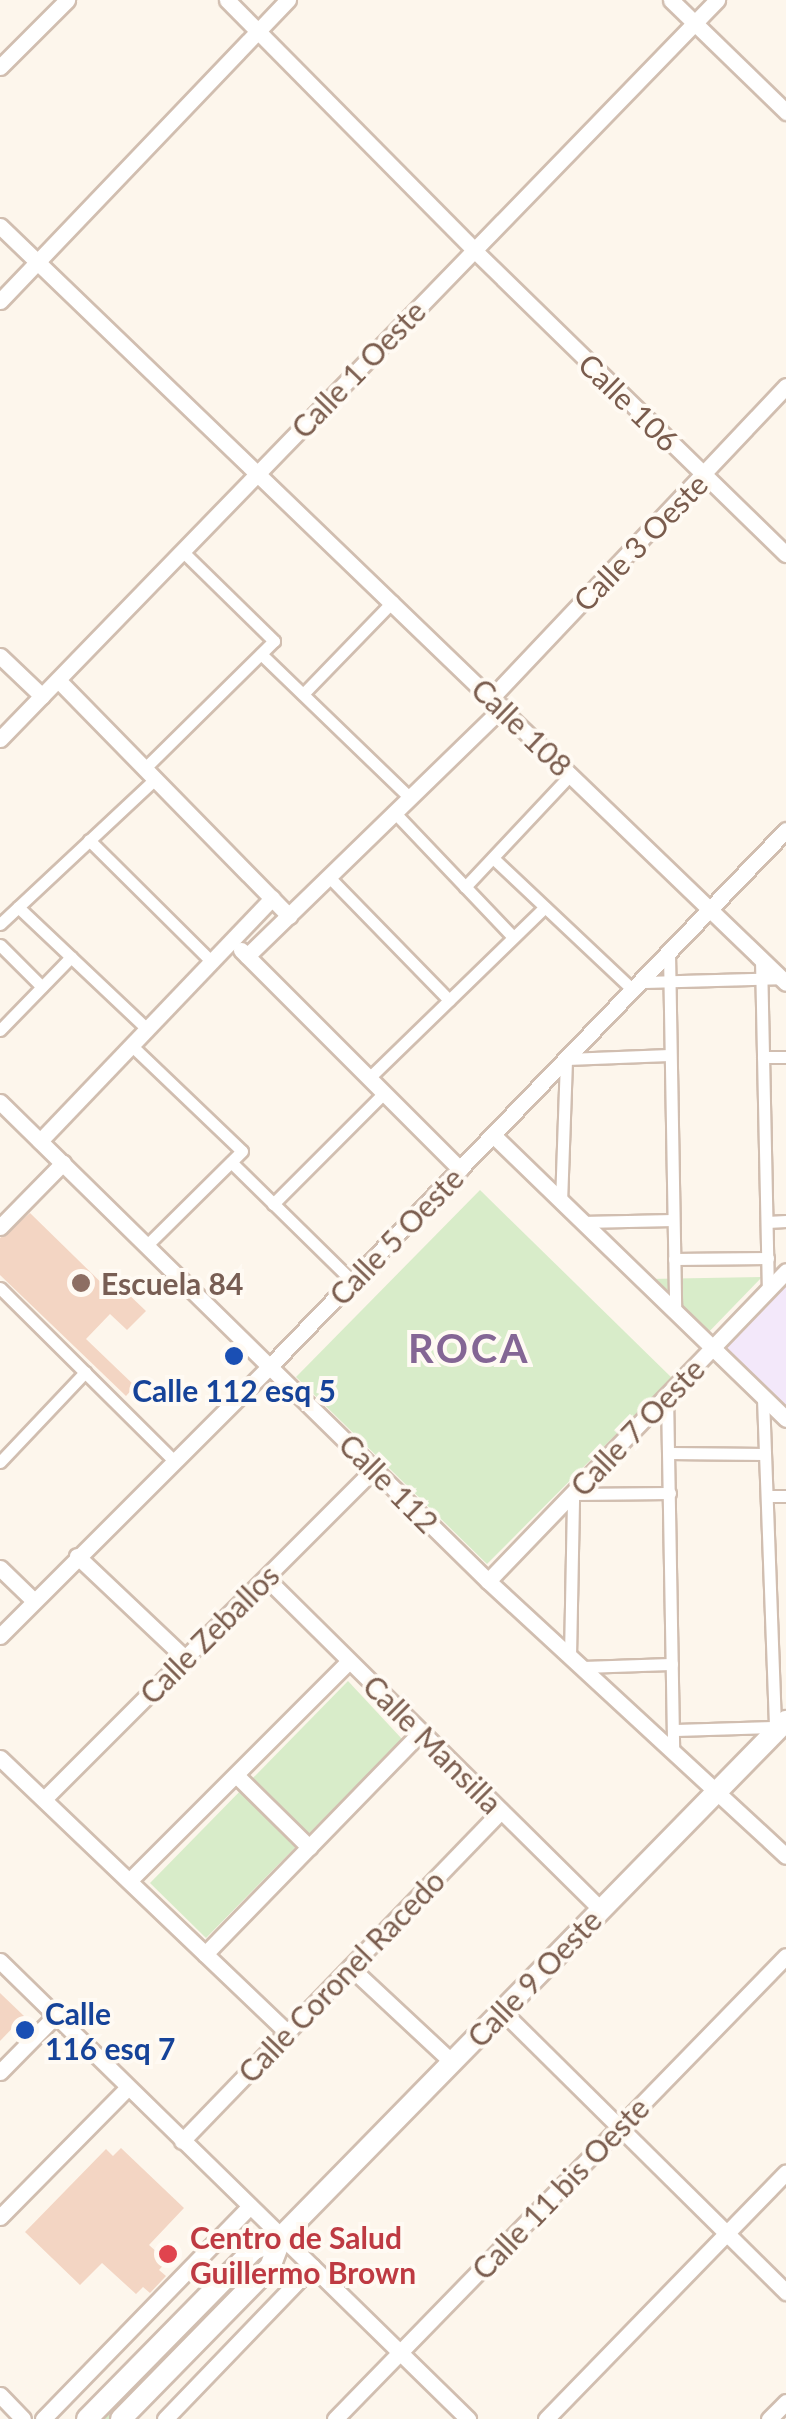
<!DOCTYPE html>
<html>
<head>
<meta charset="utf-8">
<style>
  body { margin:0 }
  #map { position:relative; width:786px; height:2419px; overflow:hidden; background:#fdf6ec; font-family:Lato,sans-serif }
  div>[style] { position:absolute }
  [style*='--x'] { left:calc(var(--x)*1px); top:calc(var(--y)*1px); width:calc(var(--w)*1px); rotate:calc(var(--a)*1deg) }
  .education>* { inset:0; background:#f3e8fa }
  .green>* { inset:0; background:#d8ecc9 }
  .building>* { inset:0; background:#f3d5c3 }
  .roads { filter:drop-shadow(2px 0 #d1beb0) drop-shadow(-2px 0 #d1beb0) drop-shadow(0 2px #d1beb0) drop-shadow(0 -2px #d1beb0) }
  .pedestrian>* { height:11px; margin:-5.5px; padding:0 5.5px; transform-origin:5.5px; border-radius:5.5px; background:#fff }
  .minor>* { height:15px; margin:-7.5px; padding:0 7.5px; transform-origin:7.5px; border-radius:7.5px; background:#fff }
  .secondary>* { height:20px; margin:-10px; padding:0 10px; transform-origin:10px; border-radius:10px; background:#fff }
  .dots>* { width:28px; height:28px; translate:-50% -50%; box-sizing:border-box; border:5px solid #fffaf3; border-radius:50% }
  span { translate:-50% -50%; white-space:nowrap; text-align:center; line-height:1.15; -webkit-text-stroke:8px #fffaf3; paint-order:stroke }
  .street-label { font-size:30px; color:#7a5c4d }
  .education-label { font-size:30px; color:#785e54; font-weight:700 }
  .left { translate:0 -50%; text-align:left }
  .transit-label { font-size:30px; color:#164399; font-weight:700 }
  .health-label { font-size:30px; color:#be3a42; font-weight:700 }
  .district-label { font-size:40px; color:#846695; font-weight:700; letter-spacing:2.5px }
</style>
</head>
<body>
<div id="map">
  <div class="education">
    <div style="clip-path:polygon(786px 1271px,786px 1419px,712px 1348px)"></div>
  </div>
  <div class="green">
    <div style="clip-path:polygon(480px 1190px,672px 1378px,487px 1564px,296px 1377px)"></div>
    <div style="clip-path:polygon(762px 1277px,702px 1339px,648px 1279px)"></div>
    <div style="clip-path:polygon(348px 1681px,402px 1739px,206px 1938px,150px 1883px)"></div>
    <div style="clip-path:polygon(248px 2268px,249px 2275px,109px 2419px,97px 2419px)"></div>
  </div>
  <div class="building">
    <div style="clip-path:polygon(30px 1213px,118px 1299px,125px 1291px,146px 1311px,127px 1330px,110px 1314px,86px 1339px,135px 1386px,126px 1396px,0 1275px,0 1238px)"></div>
    <div style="clip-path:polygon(0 1993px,24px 2016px,0 2041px)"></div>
    <div style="clip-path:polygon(121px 2148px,184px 2208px,149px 2245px,167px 2261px,159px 2270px,166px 2276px,150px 2293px,143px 2287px,136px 2294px,102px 2263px,80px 2285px,25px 2232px,106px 2149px,113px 2156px)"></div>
  </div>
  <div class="roads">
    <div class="pedestrian">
      <div style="--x:261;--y:654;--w:207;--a:44"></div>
      <div style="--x:303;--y:694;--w:129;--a:-45.9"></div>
      <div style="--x:145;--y:768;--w:181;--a:-44.6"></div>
      <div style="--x:274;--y:641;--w:127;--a:-135.6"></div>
      <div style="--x:395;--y:813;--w:171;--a:46.4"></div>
      <div style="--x:89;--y:840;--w:172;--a:44.8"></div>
      <div style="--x:493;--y:858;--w:192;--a:43.3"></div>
      <div style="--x:329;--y:877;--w:172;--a:45.7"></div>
      <div style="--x:465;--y:887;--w:155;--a:-46.8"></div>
      <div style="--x:18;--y:907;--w:178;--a:43.4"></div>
      <div style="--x:0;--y:924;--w:212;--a:-43.1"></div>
      <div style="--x:0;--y:945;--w:59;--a:45"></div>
      <div style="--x:669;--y:953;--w:359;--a:89"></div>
      <div style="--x:761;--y:959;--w:331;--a:88.8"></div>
      <div style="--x:641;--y:982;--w:141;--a:-1.6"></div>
      <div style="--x:0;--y:1030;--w:102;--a:-45.8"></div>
      <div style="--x:131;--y:1045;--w:153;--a:43.7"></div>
      <div style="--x:242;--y:1151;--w:134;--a:135.3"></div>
      <div style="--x:763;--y:1057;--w:23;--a:0"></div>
      <div style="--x:369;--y:1078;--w:245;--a:-44.2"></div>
      <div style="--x:231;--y:1162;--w:170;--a:44.5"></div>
      <div style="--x:561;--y:1203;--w:144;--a:-88"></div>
      <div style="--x:566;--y:1059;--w:104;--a:-2.2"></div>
      <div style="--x:273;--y:1204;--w:157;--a:-45"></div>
      <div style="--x:582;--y:1222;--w:91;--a:-1.3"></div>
      <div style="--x:767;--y:1222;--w:19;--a:-3"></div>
      <div style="--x:674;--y:1259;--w:94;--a:-0.6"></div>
      <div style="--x:0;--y:1288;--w:245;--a:44.8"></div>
      <div style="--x:667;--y:1395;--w:358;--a:89"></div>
      <div style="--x:763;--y:1398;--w:335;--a:87.9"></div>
      <div style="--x:669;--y:1453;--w:96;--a:0.6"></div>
      <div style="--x:0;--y:1462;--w:124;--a:-46.6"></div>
      <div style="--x:767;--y:1496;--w:19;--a:0"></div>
      <div style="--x:570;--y:1657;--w:163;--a:-88.9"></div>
      <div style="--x:573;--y:1494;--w:97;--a:-0.6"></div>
      <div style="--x:581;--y:1667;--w:91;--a:-1.9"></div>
      <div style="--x:673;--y:1730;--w:102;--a:-1.7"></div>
    </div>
    <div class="minor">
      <div style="--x:227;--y:0;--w:350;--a:45.3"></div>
      <div style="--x:473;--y:249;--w:437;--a:44.3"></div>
      <div style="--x:671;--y:0;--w:161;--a:44.2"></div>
      <div style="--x:0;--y:67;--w:95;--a:-45"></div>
      <div style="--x:0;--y:226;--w:1091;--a:43.92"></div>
      <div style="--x:0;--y:301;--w:417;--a:-46.3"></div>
      <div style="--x:0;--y:656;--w:58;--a:43.6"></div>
      <div style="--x:59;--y:681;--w:329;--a:45.6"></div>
      <div style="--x:492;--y:697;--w:428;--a:-46.6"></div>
      <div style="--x:0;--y:739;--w:1030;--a:-45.87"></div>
      <div style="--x:241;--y:950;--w:310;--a:45"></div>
      <div style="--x:247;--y:956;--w:357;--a:-44.2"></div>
      <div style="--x:0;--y:1102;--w:684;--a:44.47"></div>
      <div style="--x:488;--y:1581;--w:405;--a:42.7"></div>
      <div style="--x:493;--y:1135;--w:408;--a:44.1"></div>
      <div style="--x:40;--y:1141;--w:336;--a:-46.3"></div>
      <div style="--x:0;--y:1227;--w:90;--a:-45.5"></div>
      <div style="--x:77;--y:1556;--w:149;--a:43.4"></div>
      <div style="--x:0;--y:1568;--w:47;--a:44.1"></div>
      <div style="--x:266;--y:1578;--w:472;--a:44.7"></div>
      <div style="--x:488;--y:1581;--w:430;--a:-46.1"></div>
      <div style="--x:0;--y:1636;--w:382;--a:-45"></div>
      <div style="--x:270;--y:1366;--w:744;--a:-46.09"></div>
      <div style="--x:0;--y:1758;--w:397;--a:43.7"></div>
      <div style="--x:236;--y:1775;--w:103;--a:44.6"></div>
      <div style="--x:44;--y:1799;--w:467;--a:-45"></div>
      <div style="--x:129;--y:1881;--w:311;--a:-45"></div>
      <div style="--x:205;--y:1954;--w:310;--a:-45.8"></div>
      <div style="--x:0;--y:1961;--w:655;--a:44.38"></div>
      <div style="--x:350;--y:1967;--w:139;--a:43"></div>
      <div style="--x:502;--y:2011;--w:400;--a:44.7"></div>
      <div style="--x:0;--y:2072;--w:80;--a:-45.5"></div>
      <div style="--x:182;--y:2141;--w:459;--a:-46"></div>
      <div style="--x:0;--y:2217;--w:182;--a:-45.4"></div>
      <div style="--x:0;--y:2395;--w:33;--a:46"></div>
      <div style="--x:43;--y:2419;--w:297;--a:-45.8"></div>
      <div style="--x:165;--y:2419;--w:212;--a:-46.1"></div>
      <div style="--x:335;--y:2419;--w:646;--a:-45.75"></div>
      <div style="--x:546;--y:2419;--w:344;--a:-45.8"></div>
      <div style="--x:769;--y:2419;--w:24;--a:-45"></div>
    </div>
    <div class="secondary">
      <div style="--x:87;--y:2419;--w:237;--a:-45.5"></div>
      <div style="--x:253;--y:2250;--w:32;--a:-26"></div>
      <div style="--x:282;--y:2236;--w:721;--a:-45.62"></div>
      <div style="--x:121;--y:2419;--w:213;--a:-45.6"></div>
      <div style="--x:270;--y:2267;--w:33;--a:-69"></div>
    </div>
  </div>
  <div class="dots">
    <div style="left:81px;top:1283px;background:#8d6e63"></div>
    <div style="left:234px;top:1356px;background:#1a4fb4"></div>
    <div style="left:25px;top:2030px;background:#1a4fb4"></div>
    <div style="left:168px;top:2254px;background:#e0444e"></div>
  </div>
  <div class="street-label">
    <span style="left:358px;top:369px;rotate:-46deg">Calle 1 Oeste</span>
    <span style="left:629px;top:402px;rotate:44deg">Calle 106</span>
    <span style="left:640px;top:542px;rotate:-46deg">Calle 3 Oeste</span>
    <span style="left:522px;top:727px;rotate:44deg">Calle 108</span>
    <span style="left:396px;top:1236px;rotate:-46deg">Calle 5 Oeste</span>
    <span style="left:637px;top:1427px;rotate:-46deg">Calle 7 Oeste</span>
    <span style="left:389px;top:1483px;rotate:45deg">Calle 112</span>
    <span style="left:209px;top:1634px;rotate:-45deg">Calle Zeballos</span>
    <span style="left:433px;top:1744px;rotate:45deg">Calle Mansilla</span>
    <span style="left:341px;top:1976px;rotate:-46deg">Calle Coronel Racedo</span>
    <span style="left:534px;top:1978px;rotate:-46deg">Calle 9 Oeste</span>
    <span style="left:560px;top:2188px;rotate:-46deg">Calle 11 bis Oeste</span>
  </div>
  <div class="education-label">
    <span class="left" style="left:101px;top:1283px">Escuela 84</span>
  </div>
  <div class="transit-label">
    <span style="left:234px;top:1390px">Calle 112 esq 5</span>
    <span class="left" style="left:45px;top:2030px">Calle<br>116 esq 7</span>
  </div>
  <div class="health-label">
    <span class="left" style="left:190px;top:2254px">Centro de Salud<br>Guillermo Brown</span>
  </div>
  <div class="district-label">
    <span style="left:469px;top:1348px">ROCA</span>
  </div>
</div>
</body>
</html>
